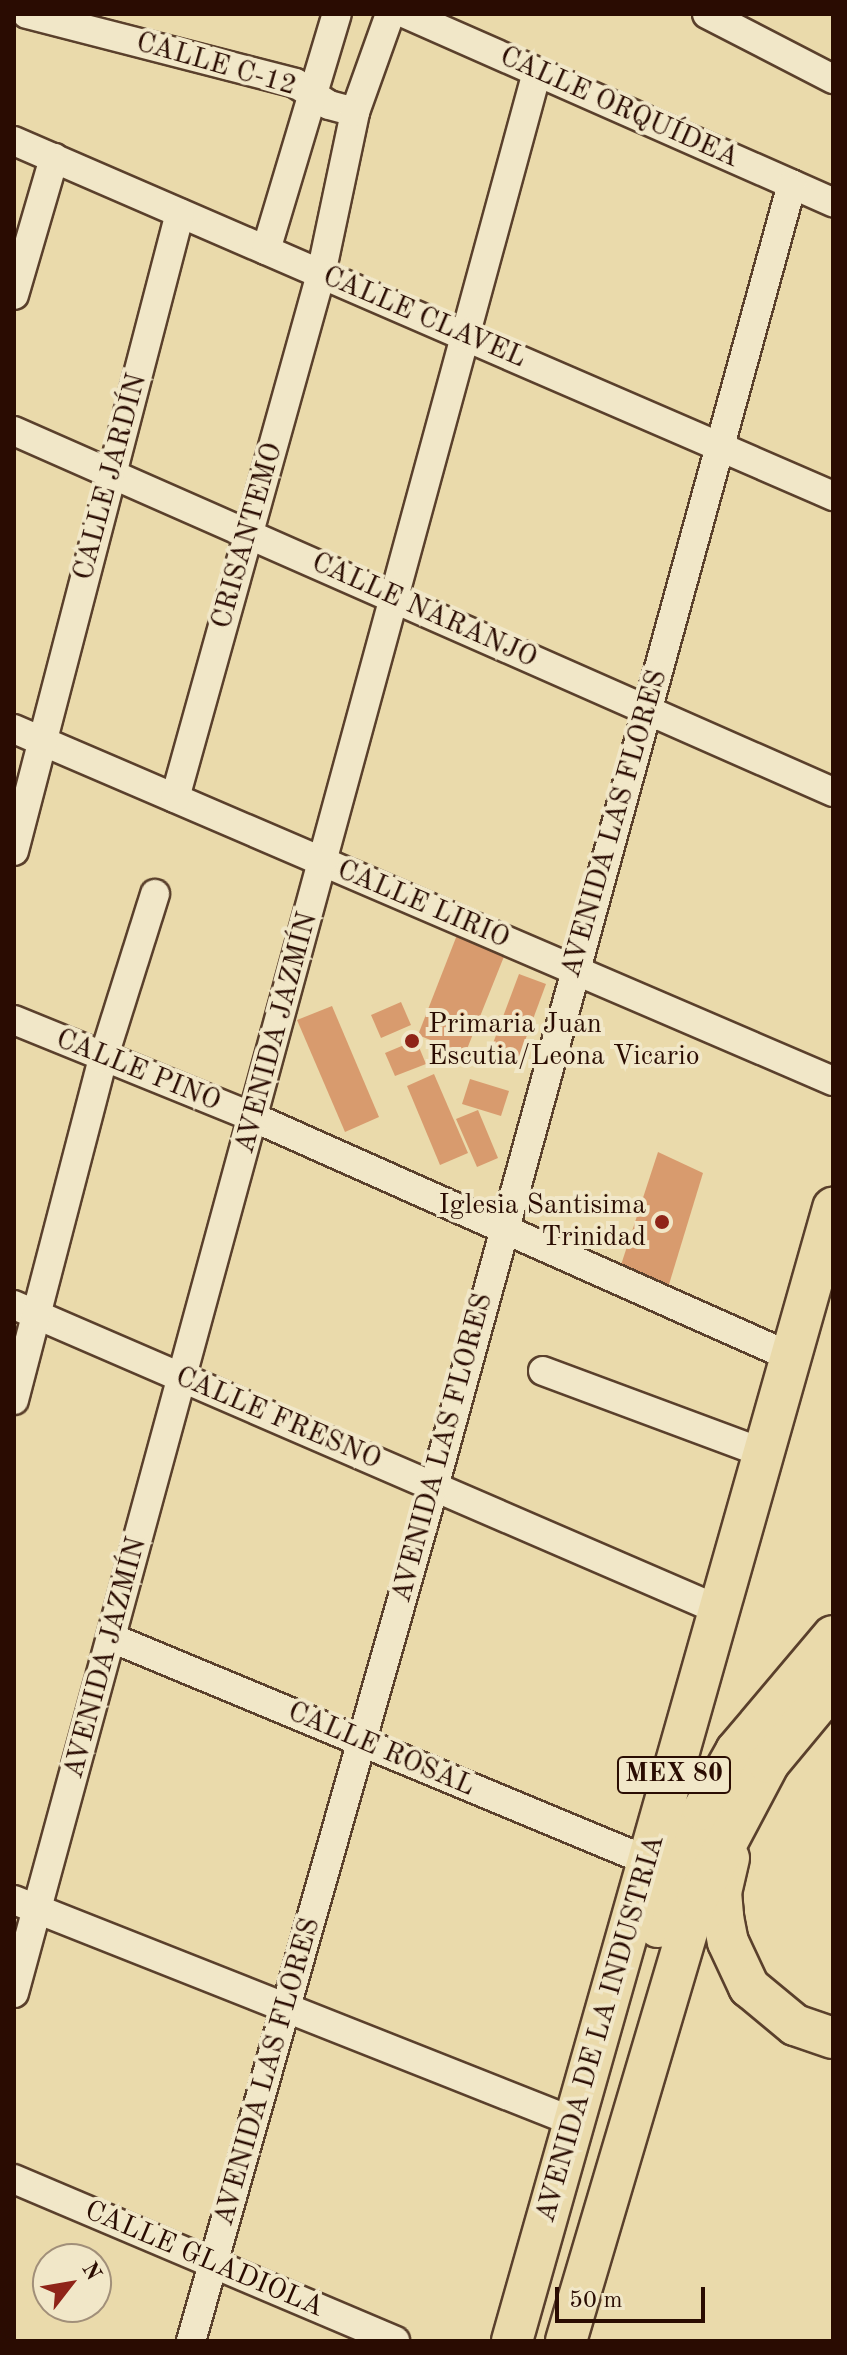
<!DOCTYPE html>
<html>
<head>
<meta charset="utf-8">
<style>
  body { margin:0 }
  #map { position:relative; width:847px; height:2355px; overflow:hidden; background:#eadaab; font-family:"Old Standard TT",serif }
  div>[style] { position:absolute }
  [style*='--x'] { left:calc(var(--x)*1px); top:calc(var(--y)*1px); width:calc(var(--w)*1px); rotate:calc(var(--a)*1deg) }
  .building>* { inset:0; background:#d89b6e }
  .roads { filter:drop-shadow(2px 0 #5a402c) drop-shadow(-2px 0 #5a402c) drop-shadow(0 2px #5a402c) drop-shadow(0 -2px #5a402c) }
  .minor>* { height:28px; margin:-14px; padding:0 14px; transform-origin:14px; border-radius:14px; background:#f1e7c8 }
  .highway>* { height:40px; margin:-20px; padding:0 20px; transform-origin:20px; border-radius:20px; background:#eadaab }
  .dots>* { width:22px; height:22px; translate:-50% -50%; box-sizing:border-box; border:4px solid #f1e7c8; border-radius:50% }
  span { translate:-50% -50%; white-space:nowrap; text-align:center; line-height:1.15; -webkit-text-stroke:8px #f1e7c8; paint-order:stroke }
  .shield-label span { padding:2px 6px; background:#f1e7c8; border:2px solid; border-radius:6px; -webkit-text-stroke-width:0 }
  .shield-label { font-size:26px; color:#2a0c02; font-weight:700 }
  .street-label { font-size:28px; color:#2a0c02 }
  .poi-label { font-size:28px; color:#2a0c02 }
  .left { translate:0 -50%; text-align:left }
  .right { translate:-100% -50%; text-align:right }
  .frame { position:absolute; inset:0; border:16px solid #2a0c02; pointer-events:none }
  .north { position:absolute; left:32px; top:2243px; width:80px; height:80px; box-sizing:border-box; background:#f1e7c8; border:2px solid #a18f79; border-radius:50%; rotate:59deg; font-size:22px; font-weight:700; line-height:32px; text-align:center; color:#2a0c02 }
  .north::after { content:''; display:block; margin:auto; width:28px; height:36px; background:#8f2418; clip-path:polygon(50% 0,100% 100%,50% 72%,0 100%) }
  .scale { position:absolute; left:555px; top:2287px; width:150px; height:36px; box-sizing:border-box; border:4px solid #2a0c02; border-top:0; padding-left:10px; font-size:24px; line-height:28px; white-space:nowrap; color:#2a0c02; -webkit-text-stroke:6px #f1e7c8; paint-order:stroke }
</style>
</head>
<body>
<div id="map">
  <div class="building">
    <div style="clip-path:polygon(457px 935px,505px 954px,465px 1054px,418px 1035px)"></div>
    <div style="clip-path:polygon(519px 974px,546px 984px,519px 1057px,492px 1046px)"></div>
    <div style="clip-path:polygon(401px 1002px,411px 1025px,381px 1038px,371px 1015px)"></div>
    <div style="clip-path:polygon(332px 1006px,379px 1117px,345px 1132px,297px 1020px)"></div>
    <div style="clip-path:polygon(416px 1040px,426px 1064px,395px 1076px,385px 1053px)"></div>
    <div style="clip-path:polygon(434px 1074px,468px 1153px,440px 1165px,407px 1086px)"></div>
    <div style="clip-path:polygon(470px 1079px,509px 1091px,501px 1116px,462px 1104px)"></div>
    <div style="clip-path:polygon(478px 1110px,498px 1158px,477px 1167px,456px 1119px)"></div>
    <div style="clip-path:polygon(658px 1152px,703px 1173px,667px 1291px,619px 1271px)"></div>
  </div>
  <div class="roads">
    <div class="minor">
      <div style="--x:27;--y:14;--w:277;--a:14.4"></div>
      <div style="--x:295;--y:83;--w:40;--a:32.9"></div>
      <div style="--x:329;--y:105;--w:27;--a:15"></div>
      <div style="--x:406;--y:14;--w:467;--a:23.8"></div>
      <div style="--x:707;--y:14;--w:142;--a:27.3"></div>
      <div style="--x:14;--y:141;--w:893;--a:23.43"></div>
      <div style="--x:266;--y:250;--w:246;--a:-73.3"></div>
      <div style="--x:14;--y:295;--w:143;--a:-73.7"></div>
      <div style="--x:14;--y:431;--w:895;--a:23.79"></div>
      <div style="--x:14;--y:729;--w:891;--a:23.26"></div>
      <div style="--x:175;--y:798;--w:544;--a:-74.43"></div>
      <div style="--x:321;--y:274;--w:166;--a:-78.1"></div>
      <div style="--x:355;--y:112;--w:104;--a:-70.3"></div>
      <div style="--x:14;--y:851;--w:659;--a:-75.42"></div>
      <div style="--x:14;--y:1020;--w:260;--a:22.1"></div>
      <div style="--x:255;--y:1118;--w:585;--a:24.02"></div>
      <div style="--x:14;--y:1305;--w:768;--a:23.39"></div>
      <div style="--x:543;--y:1371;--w:235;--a:20.4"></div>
      <div style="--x:14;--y:1400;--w:352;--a:-75.4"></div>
      <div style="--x:103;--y:1059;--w:173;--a:-72.5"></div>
      <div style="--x:112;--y:1638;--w:583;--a:22.6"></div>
      <div style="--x:14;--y:1900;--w:602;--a:21.62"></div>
      <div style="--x:14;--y:1993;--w:1991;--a:-74.77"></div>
      <div style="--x:14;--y:2179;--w:414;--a:23"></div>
      <div style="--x:191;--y:2341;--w:888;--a:-74.12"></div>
      <div style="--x:434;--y:1487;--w:1351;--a:-74.64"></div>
    </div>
    <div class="highway">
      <div style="--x:729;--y:1858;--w:35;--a:103"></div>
      <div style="--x:721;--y:1892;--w:25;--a:85"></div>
      <div style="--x:723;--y:1917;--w:25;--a:79"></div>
      <div style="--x:728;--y:1942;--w:50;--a:65"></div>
      <div style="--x:749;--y:1987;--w:60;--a:39.6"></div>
      <div style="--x:795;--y:2025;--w:40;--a:18.9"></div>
      <div style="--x:658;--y:1927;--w:125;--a:-69"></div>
      <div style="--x:703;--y:1810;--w:68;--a:-60.8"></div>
      <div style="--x:736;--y:1751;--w:150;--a:-49.9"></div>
      <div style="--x:512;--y:2341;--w:1178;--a:-74.18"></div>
      <div style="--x:566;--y:2341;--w:461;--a:-73.5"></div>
      <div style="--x:697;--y:1899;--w:154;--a:-62.1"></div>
      <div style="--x:769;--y:1763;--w:100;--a:-50.3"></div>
    </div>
  </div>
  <div class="dots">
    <div style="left:412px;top:1041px;background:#8f2418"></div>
    <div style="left:662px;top:1222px;background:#8f2418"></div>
  </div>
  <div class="shield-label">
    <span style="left:674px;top:1775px">MEX 80</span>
  </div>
  <div class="street-label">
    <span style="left:216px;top:65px;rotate:16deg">CALLE C-12</span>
    <span style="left:619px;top:108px;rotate:24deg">CALLE ORQUÍDEA</span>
    <span style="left:424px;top:318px;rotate:23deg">CALLE CLAVEL</span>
    <span style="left:111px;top:477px;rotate:-75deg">CALLE JARDÍN</span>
    <span style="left:248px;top:536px;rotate:-74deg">CRISANTEMO</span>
    <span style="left:424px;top:611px;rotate:24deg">CALLE NARANJO</span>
    <span style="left:615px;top:824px;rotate:-74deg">AVENIDA LAS FLORES</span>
    <span style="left:423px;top:905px;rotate:23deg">CALLE LIRIO</span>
    <span style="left:277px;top:1033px;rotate:-75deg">AVENIDA JAZMÍN</span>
    <span style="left:138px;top:1071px;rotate:22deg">CALLE PINO</span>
    <span style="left:278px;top:1419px;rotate:23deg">CALLE FRESNO</span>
    <span style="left:443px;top:1448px;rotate:-75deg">AVENIDA LAS FLORES</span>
    <span style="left:106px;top:1658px;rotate:-75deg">AVENIDA JAZMÍN</span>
    <span style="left:381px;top:1750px;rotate:23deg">CALLE ROSAL</span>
    <span style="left:601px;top:2029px;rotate:-74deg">AVENIDA DE LA INDUSTRIA</span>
    <span style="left:268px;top:2072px;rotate:-74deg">AVENIDA LAS FLORES</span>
    <span style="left:204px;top:2260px;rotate:23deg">CALLE GLADIOLA</span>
  </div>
  <div class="poi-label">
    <span class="left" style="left:428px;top:1041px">Primaria Juan<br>Escutia/Leona Vicario</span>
    <span class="right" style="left:646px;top:1222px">Iglesia Santisima<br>Trinidad</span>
  </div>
  <div class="frame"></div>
  <div class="north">N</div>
  <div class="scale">50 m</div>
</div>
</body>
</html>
